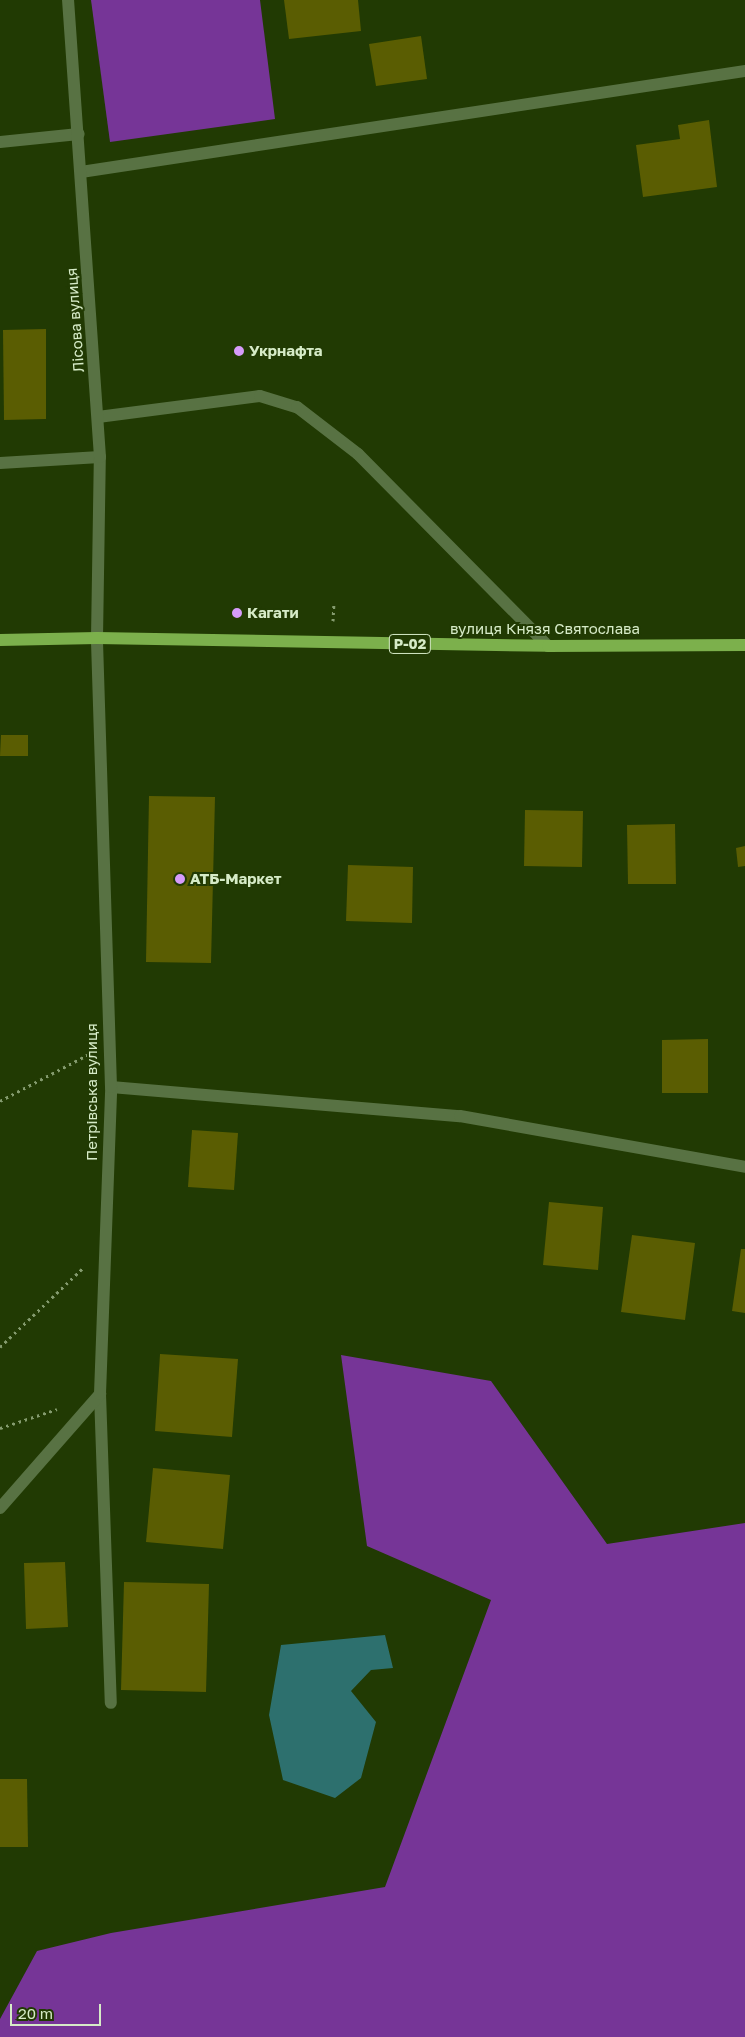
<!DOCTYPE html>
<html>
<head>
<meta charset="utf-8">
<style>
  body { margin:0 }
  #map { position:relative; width:745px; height:2037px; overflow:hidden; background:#213a03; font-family:"Golos Text",sans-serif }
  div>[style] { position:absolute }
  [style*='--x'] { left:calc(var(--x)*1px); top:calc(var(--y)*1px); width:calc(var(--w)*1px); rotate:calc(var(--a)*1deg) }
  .green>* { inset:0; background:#763597 }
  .water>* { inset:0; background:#2d706e }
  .building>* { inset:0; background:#5a5d02 }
  .path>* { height:3px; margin-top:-1.5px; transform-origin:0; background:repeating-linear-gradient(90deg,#849b6e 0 2.5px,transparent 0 6.5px) }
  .service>* { height:12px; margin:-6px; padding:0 6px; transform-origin:6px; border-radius:6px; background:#587243 }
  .minor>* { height:12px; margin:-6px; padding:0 6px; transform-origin:6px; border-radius:6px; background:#587243 }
  .primary>* { height:12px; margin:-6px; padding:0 6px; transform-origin:6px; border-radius:6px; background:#7cb04c }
  .dots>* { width:14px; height:14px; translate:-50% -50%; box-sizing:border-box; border:2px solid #213a03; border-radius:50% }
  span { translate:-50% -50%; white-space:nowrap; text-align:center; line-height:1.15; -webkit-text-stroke:4px #213a03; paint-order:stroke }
  .shield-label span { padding:1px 4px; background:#213a03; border:1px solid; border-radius:4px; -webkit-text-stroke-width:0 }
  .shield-label { font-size:14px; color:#d6ebc7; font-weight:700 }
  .street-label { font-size:15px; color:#d6ebc7 }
  .poi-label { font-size:15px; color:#d6ebc7; font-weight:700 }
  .left { translate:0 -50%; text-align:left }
  .scale { position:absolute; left:10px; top:2004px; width:91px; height:22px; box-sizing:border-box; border:2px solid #d6ebc7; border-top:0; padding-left:6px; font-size:15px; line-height:18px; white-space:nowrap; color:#d6ebc7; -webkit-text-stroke:4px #213a03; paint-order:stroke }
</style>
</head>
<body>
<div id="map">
  <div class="green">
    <div style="clip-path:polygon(91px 0,260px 0,275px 119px,110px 142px)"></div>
    <div style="clip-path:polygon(341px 1355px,491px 1381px,607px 1544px,745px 1523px,745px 2037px,0 2037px,0 2019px,37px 1951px,111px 1933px,385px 1887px,491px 1600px,367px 1546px)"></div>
  </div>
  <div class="water">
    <div style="clip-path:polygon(385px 1635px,393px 1668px,371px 1670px,351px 1691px,376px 1722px,361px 1778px,335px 1798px,283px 1780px,269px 1715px,281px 1645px)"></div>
  </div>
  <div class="building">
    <div style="clip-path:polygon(284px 0,358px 0,361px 31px,289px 39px)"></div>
    <div style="clip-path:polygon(421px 36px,427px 79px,376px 86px,369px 44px)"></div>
    <div style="clip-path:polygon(709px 120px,717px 187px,643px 197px,636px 145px,680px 139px,678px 125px)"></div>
    <div style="clip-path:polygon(46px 329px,46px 419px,4px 420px,3px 330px)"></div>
    <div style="clip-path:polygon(1px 735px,28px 735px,28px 756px,0 756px)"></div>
    <div style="clip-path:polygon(149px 796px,215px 797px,211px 963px,146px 962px)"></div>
    <div style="clip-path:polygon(525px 810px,583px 811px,582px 867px,524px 866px)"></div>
    <div style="clip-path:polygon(675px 824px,676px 884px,628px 884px,627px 825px)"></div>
    <div style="clip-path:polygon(745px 846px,745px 866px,738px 867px,736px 848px)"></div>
    <div style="clip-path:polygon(348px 865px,413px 867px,412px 923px,346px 921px)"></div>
    <div style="clip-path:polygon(708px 1039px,708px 1093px,662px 1093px,662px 1040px)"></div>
    <div style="clip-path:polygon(192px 1130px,238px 1133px,234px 1190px,188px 1187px)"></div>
    <div style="clip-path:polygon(549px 1202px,603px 1207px,598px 1270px,543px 1265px)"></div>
    <div style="clip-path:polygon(632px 1235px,695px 1243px,685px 1320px,621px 1312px)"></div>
    <div style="clip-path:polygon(741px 1249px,745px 1249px,745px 1313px,732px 1311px)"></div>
    <div style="clip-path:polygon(160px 1354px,238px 1359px,232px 1437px,155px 1431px)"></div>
    <div style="clip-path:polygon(153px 1468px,230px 1475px,223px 1549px,146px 1542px)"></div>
    <div style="clip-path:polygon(65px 1562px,68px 1627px,26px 1629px,24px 1563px)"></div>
    <div style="clip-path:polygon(124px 1582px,209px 1584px,206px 1692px,121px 1690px)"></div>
    <div style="clip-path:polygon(0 1779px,27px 1779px,28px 1847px,0 1847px)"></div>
  </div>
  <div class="path">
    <div style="--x:333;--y:621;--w:19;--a:-87"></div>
    <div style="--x:0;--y:1101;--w:101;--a:-27.8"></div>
    <div style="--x:0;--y:1347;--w:115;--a:-43.6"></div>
    <div style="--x:0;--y:1428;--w:60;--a:-18.4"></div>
  </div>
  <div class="service">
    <div style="--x:98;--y:417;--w:163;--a:-7.4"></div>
    <div style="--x:260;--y:396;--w:39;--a:17"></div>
    <div style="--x:297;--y:407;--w:77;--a:37.6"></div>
    <div style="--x:358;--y:454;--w:270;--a:45.3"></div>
    <div style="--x:0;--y:463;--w:100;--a:-3.4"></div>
    <div style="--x:100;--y:1394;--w:309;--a:88"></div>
  </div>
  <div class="minor">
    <div style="--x:0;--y:142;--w:79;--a:-5.8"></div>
    <div style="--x:81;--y:172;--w:672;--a:-8.65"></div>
    <div style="--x:111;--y:1087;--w:350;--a:4.8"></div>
    <div style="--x:460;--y:1116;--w:290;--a:10.1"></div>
    <div style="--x:0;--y:1508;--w:152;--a:-48.7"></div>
    <div style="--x:100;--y:1394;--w:307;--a:-87.9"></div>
    <div style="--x:111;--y:1087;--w:449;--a:-91.8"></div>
    <div style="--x:97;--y:638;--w:181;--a:-89.1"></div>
    <div style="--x:100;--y:457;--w:458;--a:-94"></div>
  </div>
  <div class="primary">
    <div style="--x:0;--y:640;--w:97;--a:-1.2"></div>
    <div style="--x:97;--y:638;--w:451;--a:1"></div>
    <div style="--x:548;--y:646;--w:197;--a:-0.3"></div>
  </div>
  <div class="dots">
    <div style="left:239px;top:351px;background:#d69bfa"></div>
    <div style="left:237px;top:613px;background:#d69bfa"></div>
    <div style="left:180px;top:879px;background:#d69bfa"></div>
  </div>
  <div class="shield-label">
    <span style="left:410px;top:644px">Р-02</span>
  </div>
  <div class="street-label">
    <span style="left:75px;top:320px;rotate:-94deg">Лісова вулиця</span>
    <span style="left:545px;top:629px">вулиця Князя Святослава</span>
    <span style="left:92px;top:1092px;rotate:-90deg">Петрівська вулиця</span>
  </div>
  <div class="poi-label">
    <span class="left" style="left:249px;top:351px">Укрнафта</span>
    <span class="left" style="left:247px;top:613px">Кагати</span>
    <span class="left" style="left:190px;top:879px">АТБ-Маркет</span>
  </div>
  <div class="scale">20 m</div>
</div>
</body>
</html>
